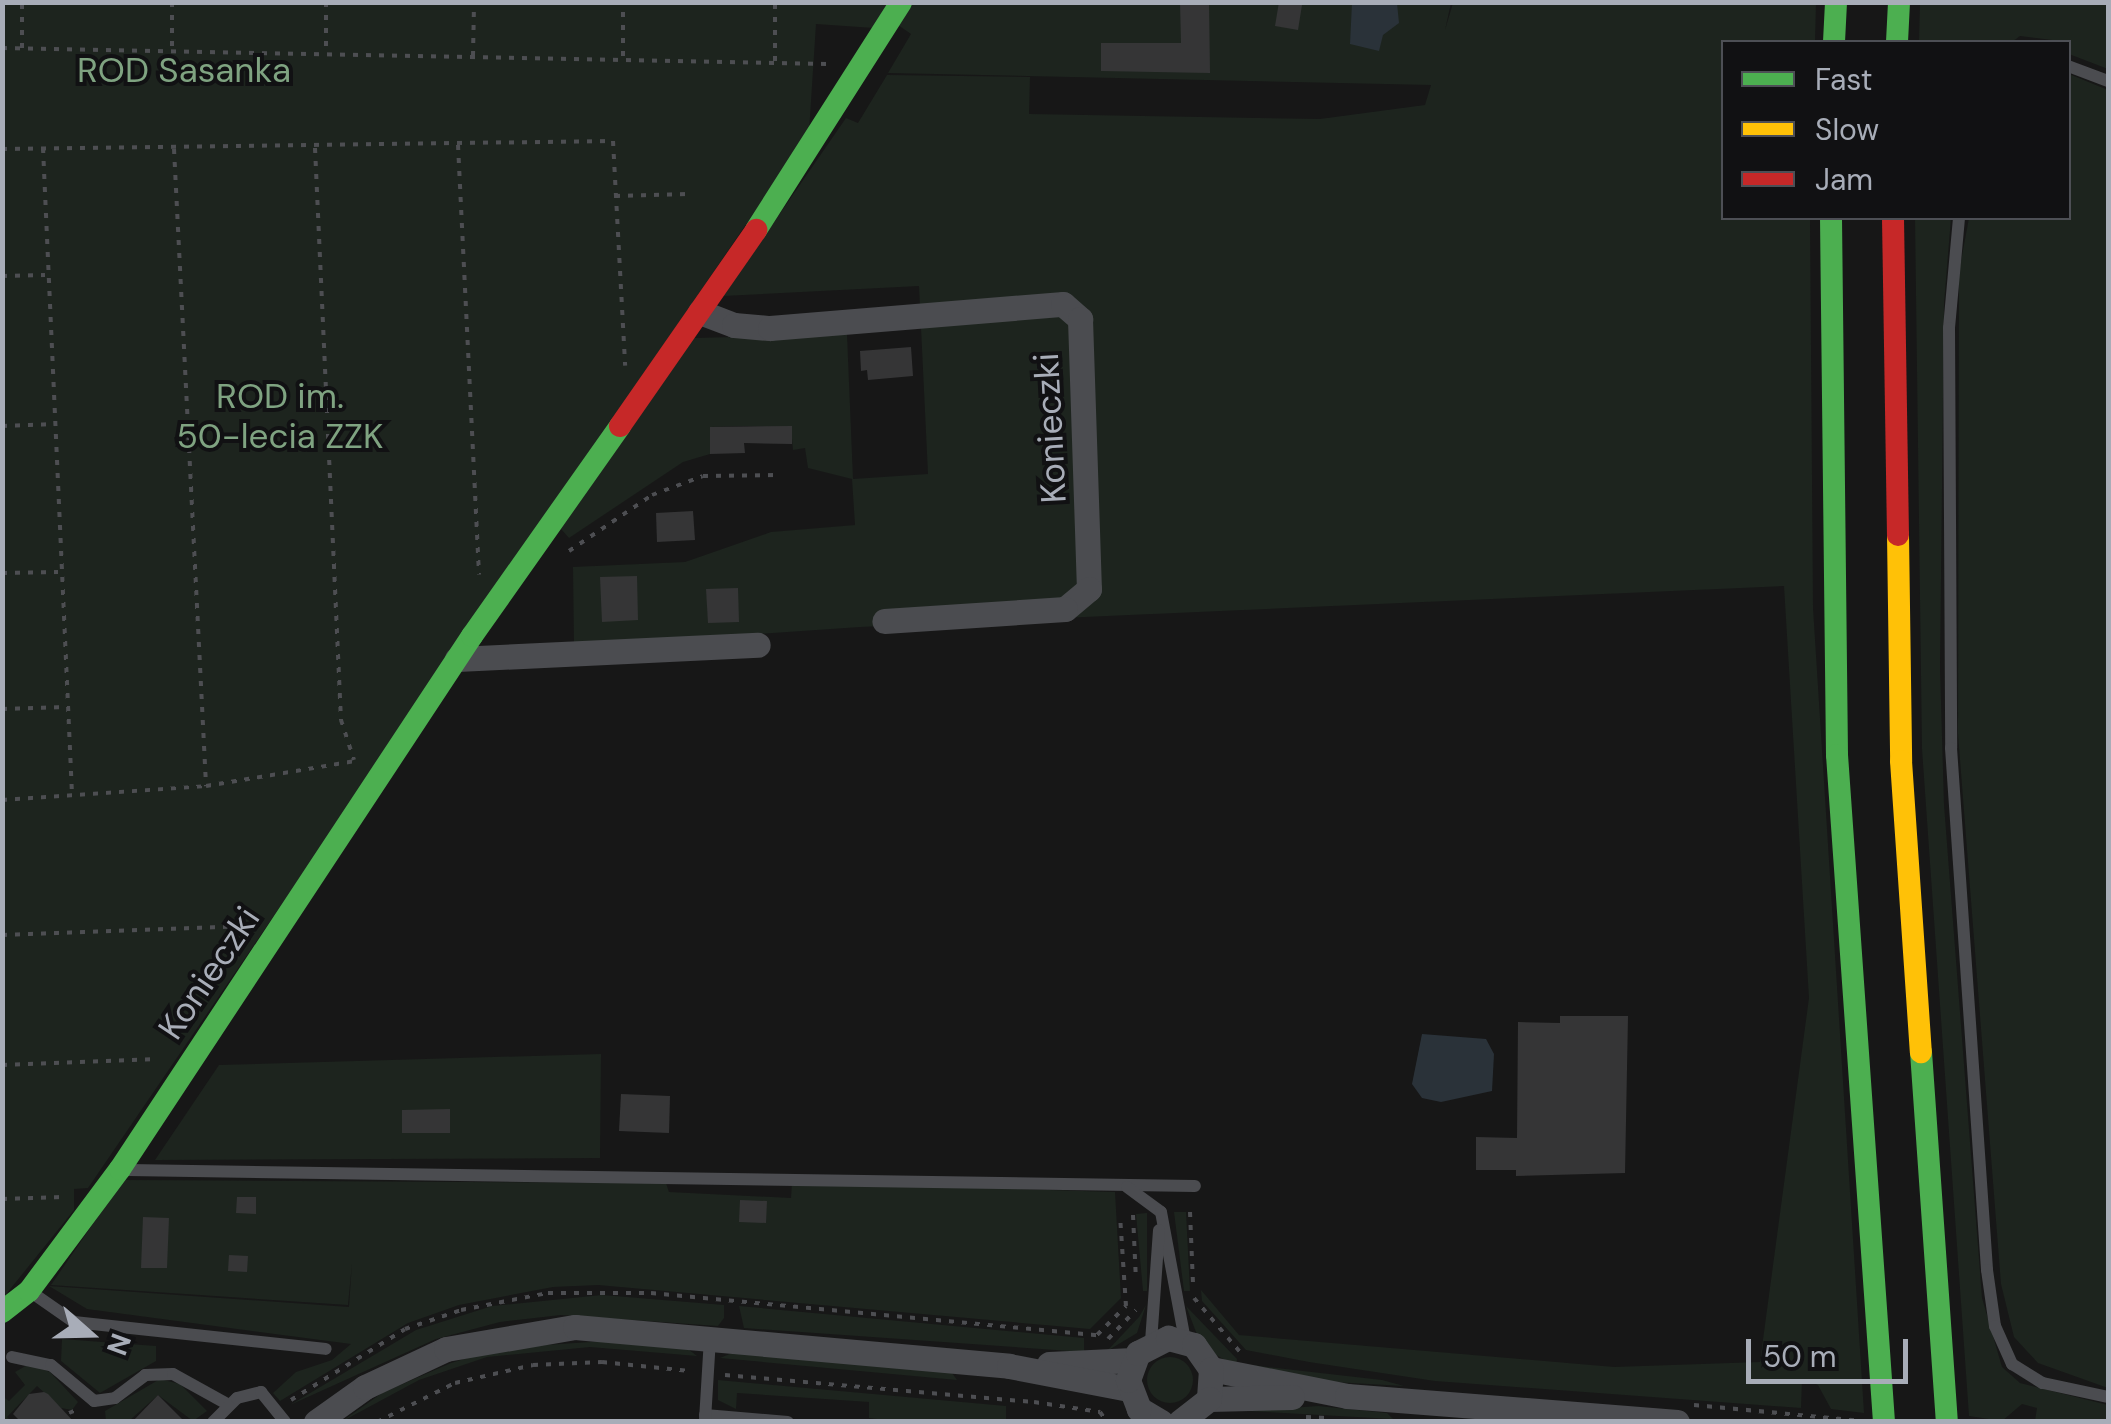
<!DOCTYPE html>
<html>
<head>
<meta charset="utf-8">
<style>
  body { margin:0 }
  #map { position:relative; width:2111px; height:1424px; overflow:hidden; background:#171717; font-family:"DM Sans",sans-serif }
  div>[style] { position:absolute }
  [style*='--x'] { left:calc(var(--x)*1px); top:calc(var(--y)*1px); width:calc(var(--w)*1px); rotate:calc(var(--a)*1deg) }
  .green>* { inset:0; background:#1d241e }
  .round { border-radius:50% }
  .water>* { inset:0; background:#2a3239 }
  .building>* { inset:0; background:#353536 }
  .path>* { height:4px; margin-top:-2px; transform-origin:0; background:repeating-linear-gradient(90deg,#4d4e52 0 5px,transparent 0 13px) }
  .lane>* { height:12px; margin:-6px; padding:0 6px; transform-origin:6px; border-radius:6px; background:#4b4c50 }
  .street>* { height:25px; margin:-12.5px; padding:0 12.5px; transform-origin:12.5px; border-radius:12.5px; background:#4b4c50 }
  .fast>* { height:22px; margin:-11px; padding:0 11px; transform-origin:11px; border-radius:11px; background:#4caf50 }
  .slow>* { height:22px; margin:-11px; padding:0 11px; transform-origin:11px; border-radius:11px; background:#ffc107 }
  .jam>* { height:22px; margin:-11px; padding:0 11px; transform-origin:11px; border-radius:11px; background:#c62828 }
  span { translate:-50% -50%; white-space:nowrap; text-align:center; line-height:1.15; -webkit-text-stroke:8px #111113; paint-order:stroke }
  .park-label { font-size:35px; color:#7fa381 }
  .street-label { font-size:35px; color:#a8adb8 }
  .frame { position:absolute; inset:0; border:5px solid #a8adb8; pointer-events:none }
  .legend { position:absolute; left:1721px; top:40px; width:350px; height:180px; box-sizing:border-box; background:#111113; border:2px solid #4d4f55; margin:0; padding:12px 18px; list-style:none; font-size:30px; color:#a8adb8 }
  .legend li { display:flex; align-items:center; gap:20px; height:50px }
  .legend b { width:50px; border:2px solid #4d4f55 }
  .north { position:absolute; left:40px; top:1284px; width:100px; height:100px; -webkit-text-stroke:8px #111113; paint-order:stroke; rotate:110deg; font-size:28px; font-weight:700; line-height:40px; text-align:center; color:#a8adb8 }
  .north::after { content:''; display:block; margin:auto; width:35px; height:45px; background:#a8adb8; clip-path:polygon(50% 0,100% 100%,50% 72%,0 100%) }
  .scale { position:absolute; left:1746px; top:1339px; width:162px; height:45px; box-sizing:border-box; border:5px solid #a8adb8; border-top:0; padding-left:12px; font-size:30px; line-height:35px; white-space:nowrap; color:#a8adb8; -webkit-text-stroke:8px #111113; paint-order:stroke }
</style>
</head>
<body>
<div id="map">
  <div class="green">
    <div style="clip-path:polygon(3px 3px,888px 3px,874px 28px,816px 24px,809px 132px,88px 1188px,74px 1189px,74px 1210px,3px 1298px)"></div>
    <div style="clip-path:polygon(911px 3px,1451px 3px,1445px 30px,1453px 3px,1816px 3px,1815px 42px,1724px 42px,1724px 218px,1810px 218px,1813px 608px,1864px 1413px,1831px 1409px,1818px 1385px,1802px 1379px,1801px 1408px,1435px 1381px,1309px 1362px,1246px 1350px,1202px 1301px,1201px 1290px,1239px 1335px,1614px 1367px,1760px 1362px,1809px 998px,1784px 586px,860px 627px,574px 647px,573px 567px,685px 562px,771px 532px,855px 525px,852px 479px,808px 468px,805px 448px,793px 450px,791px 427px,744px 426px,711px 427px,710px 454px,683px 462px,569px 538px,561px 529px,694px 338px,847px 334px,853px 479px,928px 474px,919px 286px,723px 296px,846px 118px,858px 123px,887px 75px,1030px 77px,1029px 114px,1320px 119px,1425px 105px,1431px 85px,888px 73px,911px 34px,898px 25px)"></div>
    <div style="clip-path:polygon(1920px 3px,2108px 3px,2108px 69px,2069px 54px,2068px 42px,2020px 36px,2012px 42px,1919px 42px)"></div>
    <div style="clip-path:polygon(2069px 74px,2108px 90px,2108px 1388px,2038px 1363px,2014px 1337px,2001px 1284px,1958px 734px,1959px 272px,1969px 218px,2068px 218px)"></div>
    <div style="clip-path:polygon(1915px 218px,1951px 218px,1944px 304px,1940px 668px,1944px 805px,1982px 1298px,2002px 1367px,2020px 1383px,2108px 1405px,2108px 1421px,2035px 1421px,2037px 1408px,2022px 1404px,2002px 1421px,1969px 1416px,1922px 749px)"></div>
    <div style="clip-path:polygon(601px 1054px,600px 1158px,155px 1160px,219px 1065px)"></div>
    <div style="clip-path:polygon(123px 1180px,666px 1183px,669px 1192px,791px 1198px,792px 1182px,1115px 1192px,1121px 1298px,1090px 1329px,598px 1285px,553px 1287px,459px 1305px,408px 1323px,280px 1401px,273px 1393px,296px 1372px,332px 1360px,351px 1344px,87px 1309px,49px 1286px,349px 1307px,352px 1263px,348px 1305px,51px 1285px)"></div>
    <div style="clip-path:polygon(1174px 1212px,1186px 1212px,1190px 1291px,1184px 1291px)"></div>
    <div style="clip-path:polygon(1147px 1213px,1147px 1291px,1143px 1291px,1136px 1214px)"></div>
    <div style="clip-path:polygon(602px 1295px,724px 1305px,724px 1318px,718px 1326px,561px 1315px,500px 1322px,436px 1339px,290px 1405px,416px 1330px,492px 1306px)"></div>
    <div style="clip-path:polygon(1146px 1305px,1137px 1333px,1107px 1351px,1139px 1317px)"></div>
    <div style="clip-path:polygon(739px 1306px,1084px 1338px,1084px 1352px,744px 1328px)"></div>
    <div style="clip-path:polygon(1186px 1306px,1237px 1359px,1236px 1366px,1216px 1355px,1196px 1332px)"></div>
    <div style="clip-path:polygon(62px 1339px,156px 1346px,156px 1361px,100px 1393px,61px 1361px)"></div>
    <div style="clip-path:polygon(605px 1341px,688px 1349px,697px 1356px,590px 1347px,487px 1357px,419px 1380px,341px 1422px,382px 1393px,451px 1363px,500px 1348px)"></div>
    <div style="clip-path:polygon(732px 1353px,952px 1373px,957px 1380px,720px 1358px)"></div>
    <div class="round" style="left:1147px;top:1357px;width:46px;height:46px"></div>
    <div style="clip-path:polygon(29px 1364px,50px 1372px,78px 1402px,72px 1410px,61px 1408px,37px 1386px,7px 1417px,11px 1421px,3px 1421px,2px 1396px,9px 1401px,25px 1385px,15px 1372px)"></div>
    <div style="clip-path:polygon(1251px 1365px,1382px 1380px,1404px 1386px,1333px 1382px)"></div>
    <div style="clip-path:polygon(160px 1379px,180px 1384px,207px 1411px,193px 1421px,158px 1395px,129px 1421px,106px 1421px,105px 1411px)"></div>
    <div style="clip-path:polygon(718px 1380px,1006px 1406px,1006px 1421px,893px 1421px,869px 1418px,869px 1402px,737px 1393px,736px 1409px,718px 1400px)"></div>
    <div style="clip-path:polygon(1318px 1406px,1387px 1413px,1393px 1419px,1247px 1411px)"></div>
  </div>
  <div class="water">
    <div style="clip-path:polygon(1352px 3px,1397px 3px,1399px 23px,1383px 35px,1379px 51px,1350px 44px)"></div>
    <div style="clip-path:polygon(1422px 1034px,1486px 1039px,1494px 1054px,1492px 1091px,1441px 1102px,1422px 1098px,1412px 1084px)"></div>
  </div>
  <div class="building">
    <div style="clip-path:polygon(1180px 2px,1209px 2px,1210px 73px,1101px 71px,1101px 43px,1181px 43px)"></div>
    <div style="clip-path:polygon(1279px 2px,1302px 5px,1298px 30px,1275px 26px)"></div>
    <div style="clip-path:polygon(911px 347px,913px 376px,868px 380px,867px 370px,861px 371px,860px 351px)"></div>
    <div style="clip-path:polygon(792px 426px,792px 444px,744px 443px,745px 453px,710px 454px,710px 427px)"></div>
    <div style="clip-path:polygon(693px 511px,695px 540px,657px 542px,656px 513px)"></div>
    <div style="clip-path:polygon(637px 576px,638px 620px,602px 622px,600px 577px)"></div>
    <div style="clip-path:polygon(738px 588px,739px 622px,708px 623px,706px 589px)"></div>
    <div style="clip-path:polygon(1560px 1016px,1628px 1016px,1625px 1173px,1516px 1176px,1516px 1170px,1476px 1170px,1476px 1137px,1517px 1138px,1518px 1022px,1560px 1023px)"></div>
    <div style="clip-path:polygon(621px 1094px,670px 1096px,669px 1133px,619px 1131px)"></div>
    <div style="clip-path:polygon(450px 1109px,450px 1133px,402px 1133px,402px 1110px)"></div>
    <div style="clip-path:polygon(237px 1197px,256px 1197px,256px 1214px,236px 1213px)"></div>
    <div style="clip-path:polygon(740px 1200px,767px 1201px,766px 1223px,739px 1222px)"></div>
    <div style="clip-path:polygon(143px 1217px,169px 1218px,167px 1268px,141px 1268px)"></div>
    <div style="clip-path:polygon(229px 1255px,248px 1256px,247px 1272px,228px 1271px)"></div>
    <div style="clip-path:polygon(44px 1392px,48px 1394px,74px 1422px,21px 1422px,13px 1414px,29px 1394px)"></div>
    <div style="clip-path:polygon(158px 1395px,185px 1422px,132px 1422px)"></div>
  </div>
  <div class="path">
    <div style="--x:172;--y:2;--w:51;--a:90"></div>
    <div style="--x:326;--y:2;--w:51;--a:90"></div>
    <div style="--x:2;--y:48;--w:825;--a:1.11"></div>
    <div style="--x:22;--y:48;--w:46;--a:-90"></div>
    <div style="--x:473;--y:56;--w:54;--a:-88.9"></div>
    <div style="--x:623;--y:56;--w:54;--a:-90"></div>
    <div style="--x:775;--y:61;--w:59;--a:-90"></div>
    <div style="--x:458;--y:145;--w:430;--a:87.2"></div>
    <div style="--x:43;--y:148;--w:647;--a:87.43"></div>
    <div style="--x:315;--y:148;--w:573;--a:87.4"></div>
    <div style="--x:341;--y:720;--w:42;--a:72"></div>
    <div style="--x:2;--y:149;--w:611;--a:-0.75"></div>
    <div style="--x:613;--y:141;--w:225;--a:86.9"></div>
    <div style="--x:174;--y:149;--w:638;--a:87.12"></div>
    <div style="--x:615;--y:196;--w:73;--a:-1.6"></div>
    <div style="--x:2;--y:276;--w:43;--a:-1.3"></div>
    <div style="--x:2;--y:426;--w:54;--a:-2.1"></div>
    <div style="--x:569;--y:551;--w:100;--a:-34"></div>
    <div style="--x:652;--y:495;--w:54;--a:-20.4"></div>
    <div style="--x:703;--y:476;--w:73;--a:-0.8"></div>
    <div style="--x:2;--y:573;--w:56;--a:-1"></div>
    <div style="--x:2;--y:709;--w:64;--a:-1.8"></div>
    <div style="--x:2;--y:800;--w:204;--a:-3.9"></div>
    <div style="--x:206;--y:786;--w:151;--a:-9.5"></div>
    <div style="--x:2;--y:935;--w:246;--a:-2.1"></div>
    <div style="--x:2;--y:1065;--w:156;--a:-2.2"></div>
    <div style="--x:2;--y:1199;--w:61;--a:-1.9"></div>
    <div style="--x:1190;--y:1212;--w:72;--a:87.6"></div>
    <div style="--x:1133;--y:1215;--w:65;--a:87.4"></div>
    <div style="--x:1194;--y:1298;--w:71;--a:49.6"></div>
    <div style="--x:1108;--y:1339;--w:40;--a:-46"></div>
    <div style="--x:725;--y:1375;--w:310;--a:5"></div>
    <div style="--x:1034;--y:1402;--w:67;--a:8.6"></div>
    <div style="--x:1100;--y:1412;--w:12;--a:55"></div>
    <div style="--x:291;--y:1400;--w:134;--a:-31.9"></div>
    <div style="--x:405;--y:1329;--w:59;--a:-18.7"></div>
    <div style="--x:461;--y:1310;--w:89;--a:-11.1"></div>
    <div style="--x:548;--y:1293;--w:103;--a:0"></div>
    <div style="--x:651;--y:1293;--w:448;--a:5.4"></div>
    <div style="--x:1097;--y:1335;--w:41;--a:-45"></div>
    <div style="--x:1126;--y:1306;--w:90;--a:-93.8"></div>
    <div style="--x:1694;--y:1405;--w:161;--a:5.4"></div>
    <div style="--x:69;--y:1413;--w:11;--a:-22"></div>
    <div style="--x:1306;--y:1417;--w:21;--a:3"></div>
    <div style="--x:377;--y:1422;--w:87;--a:-26.6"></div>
    <div style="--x:455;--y:1383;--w:80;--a:-13"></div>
    <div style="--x:533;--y:1365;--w:69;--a:-2.5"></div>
    <div style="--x:602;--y:1362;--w:88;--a:5.8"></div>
  </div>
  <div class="lane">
    <div style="--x:2068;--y:66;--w:43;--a:20.6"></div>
    <div style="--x:1959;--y:218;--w:110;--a:95.2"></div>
    <div style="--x:1949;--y:328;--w:420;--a:89.7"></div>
    <div style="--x:1951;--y:748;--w:523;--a:86.05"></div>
    <div style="--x:1987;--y:1270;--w:57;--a:81.9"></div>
    <div style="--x:1995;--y:1326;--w:42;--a:65.9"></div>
    <div style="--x:2012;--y:1364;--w:36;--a:32"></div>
    <div style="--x:2043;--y:1383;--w:66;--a:12.2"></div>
    <div style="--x:128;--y:1170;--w:1067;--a:0.86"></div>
    <div style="--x:1127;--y:1187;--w:42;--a:36.3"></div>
    <div style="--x:1161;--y:1212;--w:130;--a:79.4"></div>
    <div style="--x:31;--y:1292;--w:52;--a:34.9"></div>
    <div style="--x:74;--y:1322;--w:253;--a:6.1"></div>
    <div style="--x:1151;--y:1342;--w:112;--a:-85.9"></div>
    <div style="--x:12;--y:1357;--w:40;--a:12"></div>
    <div style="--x:51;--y:1365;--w:56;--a:39.9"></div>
    <div style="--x:94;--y:1401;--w:21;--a:-8"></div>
    <div style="--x:115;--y:1398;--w:38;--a:-37"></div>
    <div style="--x:145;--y:1375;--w:28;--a:-2"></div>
    <div style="--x:173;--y:1374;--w:64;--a:29"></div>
    <div style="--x:705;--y:1415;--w:83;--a:4.8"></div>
    <div style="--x:705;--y:1420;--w:82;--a:-86.5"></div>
    <div style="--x:213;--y:1422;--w:34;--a:-45"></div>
    <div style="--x:237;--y:1398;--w:25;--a:-14"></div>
    <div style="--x:261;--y:1392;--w:38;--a:51"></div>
  </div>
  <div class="street">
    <div style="--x:700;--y:312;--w:36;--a:21"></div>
    <div style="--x:734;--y:325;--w:36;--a:5"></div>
    <div style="--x:770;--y:328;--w:294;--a:-4.7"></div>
    <div style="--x:1063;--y:304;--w:23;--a:41"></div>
    <div style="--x:1080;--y:319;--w:270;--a:88.1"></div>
    <div style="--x:1089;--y:589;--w:31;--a:140"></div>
    <div style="--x:1065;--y:609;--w:181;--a:176.2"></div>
    <div style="--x:457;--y:659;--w:301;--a:-2.7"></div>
    <div style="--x:1049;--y:1364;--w:84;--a:-2.7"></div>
    <div style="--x:1211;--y:1369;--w:139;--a:11.2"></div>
    <div style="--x:1347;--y:1396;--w:331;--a:4.5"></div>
    <div style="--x:1209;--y:1399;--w:83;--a:-1.4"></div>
    <div style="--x:316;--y:1422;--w:60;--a:-35.5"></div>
    <div style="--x:365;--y:1387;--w:89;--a:-25.1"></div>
    <div style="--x:446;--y:1349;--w:131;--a:-9.7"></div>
    <div style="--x:575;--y:1327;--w:436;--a:5.1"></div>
    <div style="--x:1009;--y:1366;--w:122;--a:10.9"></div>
    <div style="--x:1161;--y:1422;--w:26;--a:-149"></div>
    <div style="--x:1139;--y:1409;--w:31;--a:-111"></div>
    <div style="--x:1128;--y:1380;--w:29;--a:-70"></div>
    <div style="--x:1138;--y:1353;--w:34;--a:-27"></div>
    <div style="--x:1168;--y:1338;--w:27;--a:15"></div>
    <div style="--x:1194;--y:1345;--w:29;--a:55"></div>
    <div style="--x:1211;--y:1369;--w:30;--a:94"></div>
    <div style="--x:1209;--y:1399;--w:37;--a:142"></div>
  </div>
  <div class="fast">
    <div style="--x:1834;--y:42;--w:40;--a:-87.1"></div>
    <div style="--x:1897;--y:42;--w:40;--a:-87.1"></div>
    <div style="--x:1831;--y:218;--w:537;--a:89.36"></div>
    <div style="--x:1837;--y:755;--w:669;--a:85.97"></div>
    <div style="--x:756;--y:230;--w:270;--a:-57.5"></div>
    <div style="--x:1921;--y:1052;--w:371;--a:86"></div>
    <div style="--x:2;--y:1312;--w:34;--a:-38"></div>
    <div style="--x:29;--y:1291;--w:152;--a:-53.3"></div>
    <div style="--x:120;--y:1169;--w:639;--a:-56.56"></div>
    <div style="--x:472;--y:636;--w:257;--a:-54.8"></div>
  </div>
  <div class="slow">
    <div style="--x:1898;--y:535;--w:226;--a:89.2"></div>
    <div style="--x:1901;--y:761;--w:292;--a:86.1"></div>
  </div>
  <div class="jam">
    <div style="--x:1893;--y:218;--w:317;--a:89.1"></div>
    <div style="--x:620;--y:426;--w:239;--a:-55.2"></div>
  </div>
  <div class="park-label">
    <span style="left:184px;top:70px">ROD Sasanka</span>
    <span style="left:280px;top:416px">ROD im.<br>50-lecia ZZK</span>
  </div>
  <div class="street-label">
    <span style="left:1050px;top:428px;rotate:-93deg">Konieczki</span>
    <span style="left:209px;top:973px;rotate:-56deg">Konieczki</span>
  </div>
  <div class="frame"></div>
  <ul class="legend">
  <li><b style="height:12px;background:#4caf50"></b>Fast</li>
  <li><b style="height:12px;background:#ffc107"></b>Slow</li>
  <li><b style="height:12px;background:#c62828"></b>Jam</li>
  </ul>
  <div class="north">N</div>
  <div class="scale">50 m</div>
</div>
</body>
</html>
